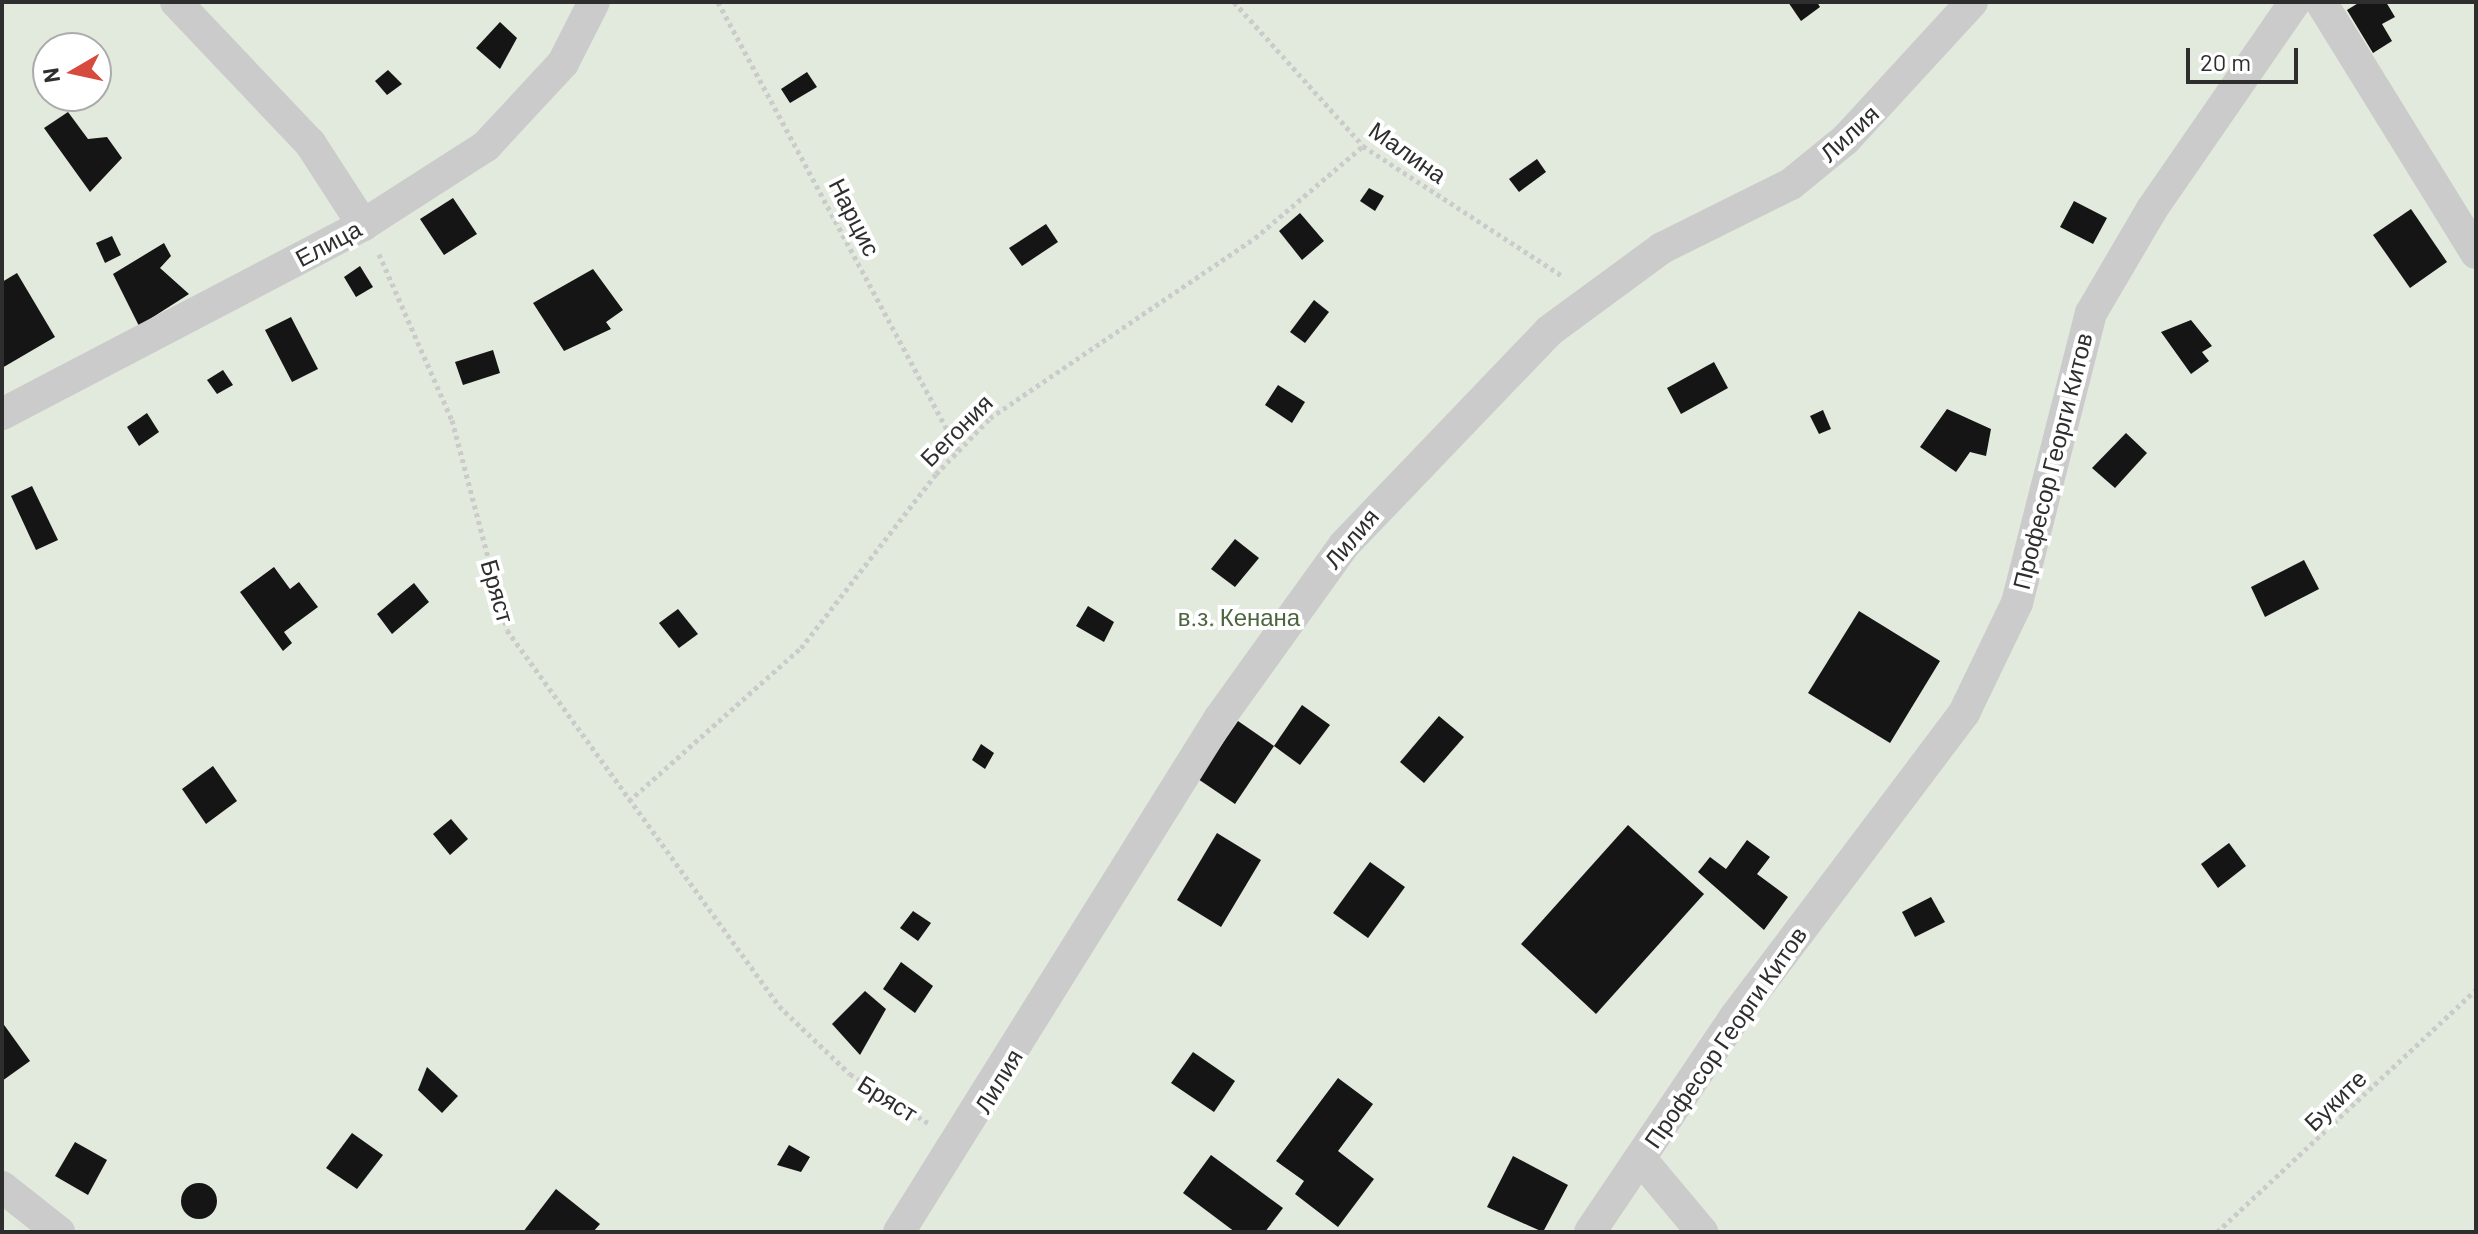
<!DOCTYPE html>
<html>
<head>
<meta charset="utf-8">
<style>
  body { margin:0 }
  #map { position:relative; width:2478px; height:1234px; overflow:hidden; background:#fff; font-family:Barlow,sans-serif }
  div>[style] { position:absolute }
  [style*='--x'] { left:calc(var(--x)*1px); top:calc(var(--y)*1px); width:calc(var(--w)*1px); rotate:calc(var(--a)*1deg) }
  .green>* { inset:0; background:#e1eadc }
  .building>* { inset:0; background:#151515 }
  .round { border-radius:50% }
  .path>* { height:5px; margin-top:-2.5px; transform-origin:0; background:repeating-linear-gradient(90deg,#cbcbcb 0 4px,transparent 0 8px) }
  .minor>* { height:32px; margin:-16px; padding:0 16px; transform-origin:16px; border-radius:16px; background:#cbcbcb }
  span { translate:-50% -50%; white-space:nowrap; text-align:center; line-height:1.15; -webkit-text-stroke:8px #fff; paint-order:stroke }
  .street-label { font-size:24px; color:#2e2e2e }
  .park-label { font-size:24px; color:#4b653f }
  .frame { position:absolute; inset:0; border:4px solid #2e2e2e; pointer-events:none }
  .north { position:absolute; left:32px; top:32px; width:80px; height:80px; box-sizing:border-box; background:#fff; border:2px solid #ababab; border-radius:50%; rotate:261deg; font-size:22px; font-weight:700; line-height:32px; text-align:center; color:#2e2e2e }
  .north::after { content:''; display:block; margin:auto; width:28px; height:36px; background:#d64b3e; clip-path:polygon(50% 0,100% 100%,50% 72%,0 100%) }
  .scale { position:absolute; left:2186px; top:48px; width:112px; height:36px; box-sizing:border-box; border:4px solid #2e2e2e; border-top:0; padding-left:10px; font-size:24px; line-height:28px; white-space:nowrap; color:#2e2e2e; -webkit-text-stroke:6px #fff; paint-order:stroke }
</style>
</head>
<body>
<div id="map">
  <div class="green">
    <div style="clip-path:polygon(evenodd,2px 2px,2476px 2px,2476px 1232px,2px 1232px,2px 2px,48px 48px,96px 48px,96px 96px,48px 96px,48px 48px)"></div>
  </div>
  <div class="building">
    <div style="clip-path:polygon(1788px 2px,1817px 2px,1820px 7px,1801px 21px)"></div>
    <div style="clip-path:polygon(2360px 2px,2386px 2px,2395px 17px,2382px 24px,2392px 41px,2373px 53px,2347px 10px)"></div>
    <div style="clip-path:polygon(500px 22px,517px 38px,500px 69px,476px 48px)"></div>
    <div style="clip-path:polygon(388px 70px,402px 84px,387px 95px,375px 81px)"></div>
    <div style="clip-path:polygon(807px 72px,817px 87px,790px 103px,781px 89px)"></div>
    <div style="clip-path:polygon(68px 112px,88px 139px,107px 137px,122px 158px,90px 192px,44px 128px)"></div>
    <div style="clip-path:polygon(1537px 159px,1546px 172px,1519px 192px,1509px 179px)"></div>
    <div style="clip-path:polygon(1369px 188px,1384px 196px,1375px 211px,1360px 201px)"></div>
    <div style="clip-path:polygon(453px 198px,477px 234px,444px 255px,420px 219px)"></div>
    <div style="clip-path:polygon(2074px 201px,2107px 218px,2093px 244px,2060px 227px)"></div>
    <div style="clip-path:polygon(2411px 209px,2447px 262px,2410px 288px,2373px 235px)"></div>
    <div style="clip-path:polygon(1300px 213px,1324px 241px,1302px 260px,1279px 231px)"></div>
    <div style="clip-path:polygon(1046px 224px,1058px 242px,1022px 266px,1009px 248px)"></div>
    <div style="clip-path:polygon(112px 236px,121px 255px,105px 263px,96px 243px)"></div>
    <div style="clip-path:polygon(164px 243px,171px 256px,160px 268px,189px 294px,139px 326px,113px 274px)"></div>
    <div style="clip-path:polygon(360px 266px,373px 287px,356px 297px,344px 277px)"></div>
    <div style="clip-path:polygon(593px 269px,623px 310px,606px 322px,611px 329px,564px 351px,533px 303px)"></div>
    <div style="clip-path:polygon(17px 273px,55px 337px,2px 368px,2px 282px)"></div>
    <div style="clip-path:polygon(1314px 300px,1329px 312px,1305px 343px,1290px 332px)"></div>
    <div style="clip-path:polygon(291px 317px,318px 369px,292px 382px,265px 330px)"></div>
    <div style="clip-path:polygon(2191px 320px,2212px 346px,2202px 352px,2209px 361px,2191px 374px,2161px 332px)"></div>
    <div style="clip-path:polygon(493px 350px,500px 373px,463px 385px,455px 362px)"></div>
    <div style="clip-path:polygon(1714px 362px,1728px 388px,1681px 414px,1667px 388px)"></div>
    <div style="clip-path:polygon(223px 370px,233px 385px,217px 394px,207px 380px)"></div>
    <div style="clip-path:polygon(1278px 385px,1305px 402px,1292px 423px,1265px 405px)"></div>
    <div style="clip-path:polygon(1947px 409px,1991px 429px,1986px 456px,1970px 452px,1956px 472px,1920px 447px)"></div>
    <div style="clip-path:polygon(1823px 410px,1831px 429px,1819px 434px,1810px 416px)"></div>
    <div style="clip-path:polygon(147px 413px,159px 432px,139px 446px,127px 427px)"></div>
    <div style="clip-path:polygon(2126px 433px,2147px 453px,2115px 488px,2092px 468px)"></div>
    <div style="clip-path:polygon(32px 486px,58px 540px,36px 550px,11px 496px)"></div>
    <div style="clip-path:polygon(1235px 539px,1259px 558px,1235px 587px,1211px 569px)"></div>
    <div style="clip-path:polygon(2304px 560px,2319px 589px,2265px 617px,2251px 587px)"></div>
    <div style="clip-path:polygon(274px 567px,290px 589px,299px 582px,318px 607px,284px 632px,292px 643px,283px 651px,240px 592px)"></div>
    <div style="clip-path:polygon(414px 583px,429px 602px,392px 634px,377px 614px)"></div>
    <div style="clip-path:polygon(1088px 606px,1114px 622px,1104px 642px,1076px 626px)"></div>
    <div style="clip-path:polygon(678px 609px,698px 634px,679px 648px,659px 623px)"></div>
    <div style="clip-path:polygon(1859px 611px,1940px 661px,1890px 743px,1808px 693px)"></div>
    <div style="clip-path:polygon(1302px 705px,1330px 725px,1300px 765px,1274px 746px)"></div>
    <div style="clip-path:polygon(1439px 716px,1464px 737px,1424px 783px,1400px 762px)"></div>
    <div style="clip-path:polygon(1238px 721px,1274px 746px,1235px 804px,1198px 779px)"></div>
    <div style="clip-path:polygon(981px 744px,994px 753px,985px 769px,972px 760px)"></div>
    <div style="clip-path:polygon(213px 766px,237px 801px,206px 824px,182px 789px)"></div>
    <div style="clip-path:polygon(451px 819px,468px 839px,450px 855px,433px 834px)"></div>
    <div style="clip-path:polygon(1628px 825px,1704px 894px,1596px 1014px,1521px 944px)"></div>
    <div style="clip-path:polygon(1217px 833px,1261px 860px,1221px 927px,1177px 900px)"></div>
    <div style="clip-path:polygon(1747px 840px,1770px 857px,1757px 874px,1788px 897px,1764px 930px,1698px 872px,1710px 857px,1726px 869px)"></div>
    <div style="clip-path:polygon(2229px 843px,2246px 866px,2218px 888px,2201px 864px)"></div>
    <div style="clip-path:polygon(1370px 862px,1405px 887px,1368px 938px,1333px 913px)"></div>
    <div style="clip-path:polygon(1931px 897px,1945px 922px,1915px 937px,1902px 912px)"></div>
    <div style="clip-path:polygon(913px 911px,931px 923px,918px 941px,900px 928px)"></div>
    <div style="clip-path:polygon(901px 962px,933px 986px,915px 1013px,883px 989px)"></div>
    <div style="clip-path:polygon(865px 991px,886px 1009px,860px 1055px,832px 1024px)"></div>
    <div style="clip-path:polygon(2px 1022px,30px 1061px,2px 1081px)"></div>
    <div style="clip-path:polygon(1193px 1052px,1235px 1081px,1214px 1112px,1171px 1083px)"></div>
    <div style="clip-path:polygon(427px 1067px,458px 1096px,442px 1113px,418px 1090px)"></div>
    <div style="clip-path:polygon(1338px 1078px,1373px 1104px,1338px 1151px,1374px 1179px,1338px 1227px,1295px 1194px,1304px 1181px,1276px 1161px)"></div>
    <div style="clip-path:polygon(352px 1133px,383px 1155px,357px 1189px,326px 1168px)"></div>
    <div style="clip-path:polygon(75px 1142px,107px 1160px,88px 1195px,55px 1176px)"></div>
    <div style="clip-path:polygon(789px 1145px,810px 1157px,801px 1172px,777px 1165px)"></div>
    <div style="clip-path:polygon(1211px 1155px,1283px 1208px,1265px 1232px,1235px 1232px,1183px 1193px)"></div>
    <div style="clip-path:polygon(1513px 1156px,1568px 1185px,1543px 1232px,1487px 1207px)"></div>
    <div class="round" style="left:181px;top:1183px;width:36px;height:36px"></div>
    <div style="clip-path:polygon(556px 1189px,600px 1224px,593px 1232px,523px 1232px)"></div>
  </div>
  <div class="path">
    <div style="--x:718;--y:2;--w:508;--a:61.82"></div>
    <div style="--x:1234;--y:2;--w:193;--a:48.1"></div>
    <div style="--x:1363;--y:146;--w:240;--a:33.1"></div>
    <div style="--x:379;--y:254;--w:181;--a:66.3"></div>
    <div style="--x:452;--y:420;--w:217;--a:75.3"></div>
    <div style="--x:507;--y:630;--w:464;--a:54.1"></div>
    <div style="--x:779;--y:1006;--w:98;--a:43.8"></div>
    <div style="--x:850;--y:1074;--w:92;--a:32.1"></div>
    <div style="--x:629;--y:801;--w:230;--a:-41.7"></div>
    <div style="--x:801;--y:648;--w:220;--a:-52.2"></div>
    <div style="--x:936;--y:474;--w:78;--a:-46"></div>
    <div style="--x:990;--y:418;--w:320;--a:-34.2"></div>
    <div style="--x:1255;--y:238;--w:142;--a:-40.4"></div>
    <div style="--x:2217;--y:1232;--w:354;--a:-43.1"></div>
  </div>
  <div class="minor">
    <div style="--x:176;--y:2;--w:195;--a:46.5"></div>
    <div style="--x:310;--y:143;--w:98;--a:57.1"></div>
    <div style="--x:2321;--y:2;--w:295;--a:58.3"></div>
    <div style="--x:2;--y:414;--w:407;--a:-27.6"></div>
    <div style="--x:363;--y:225;--w:146;--a:-32.7"></div>
    <div style="--x:486;--y:146;--w:113;--a:-47.1"></div>
    <div style="--x:563;--y:63;--w:68;--a:-63.1"></div>
    <div style="--x:1640;--y:1158;--w:97;--a:50"></div>
    <div style="--x:2;--y:1187;--w:73;--a:38.3"></div>
    <div style="--x:899;--y:1232;--w:605;--a:-58.04"></div>
    <div style="--x:1219;--y:719;--w:214;--a:-54.3"></div>
    <div style="--x:1344;--y:545;--w:296;--a:-46.2"></div>
    <div style="--x:1549;--y:331;--w:140;--a:-36.3"></div>
    <div style="--x:1662;--y:248;--w:144;--a:-26.4"></div>
    <div style="--x:1791;--y:184;--w:71;--a:-39.3"></div>
    <div style="--x:1846;--y:139;--w:186;--a:-47.4"></div>
    <div style="--x:1590;--y:1232;--w:259;--a:-56"></div>
    <div style="--x:1735;--y:1017;--w:381;--a:-53"></div>
    <div style="--x:1964;--y:713;--w:122;--a:-64.3"></div>
    <div style="--x:2017;--y:603;--w:299;--a:-75.7"></div>
    <div style="--x:2091;--y:313;--w:121;--a:-59.6"></div>
    <div style="--x:2152;--y:209;--w:252;--a:-55.4"></div>
  </div>
  <div class="street-label">
    <span style="left:1849px;top:133px;rotate:-43deg">Лилия</span>
    <span style="left:1408px;top:152px;rotate:35deg">Малина</span>
    <span style="left:855px;top:217px;rotate:63deg">Нарцис</span>
    <span style="left:328px;top:243px;rotate:-28deg">Елица</span>
    <span style="left:956px;top:430px;rotate:-45deg">Бегония</span>
    <span style="left:2052px;top:461px;rotate:-76deg">Професор Георги Китов</span>
    <span style="left:1351px;top:538px;rotate:-50deg">Лилия</span>
    <span style="left:498px;top:591px;rotate:74deg">Бряст</span>
    <span style="left:1725px;top:1037px;rotate:-55deg">Професор Георги Китов</span>
    <span style="left:998px;top:1081px;rotate:-59deg">Лилия</span>
    <span style="left:888px;top:1098px;rotate:32deg">Бряст</span>
    <span style="left:2335px;top:1100px;rotate:-44deg">Буките</span>
  </div>
  <div class="park-label">
    <span style="left:1239px;top:617px">в.з. Кенана</span>
  </div>
  <div class="frame"></div>
  <div class="north">N</div>
  <div class="scale">20 m</div>
</div>
</body>
</html>
